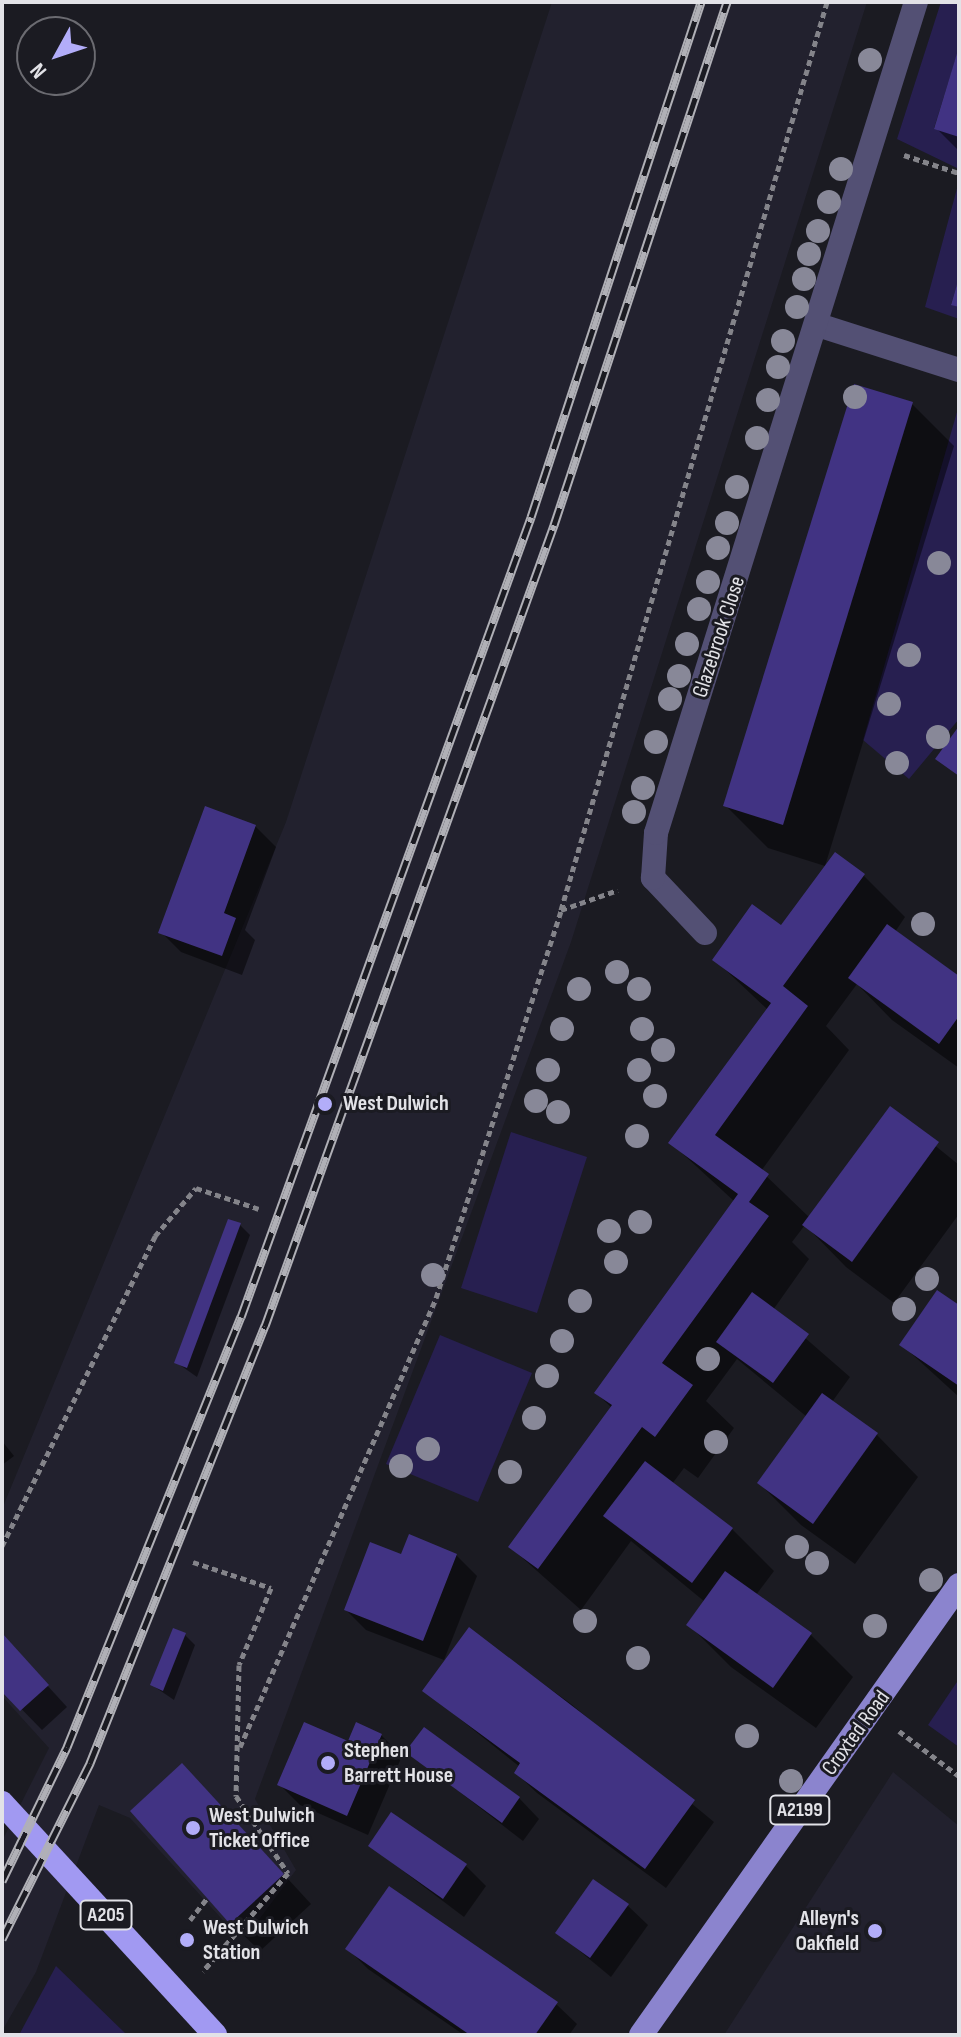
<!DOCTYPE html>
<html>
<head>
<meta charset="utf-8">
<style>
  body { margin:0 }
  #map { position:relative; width:961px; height:2037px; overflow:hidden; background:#1b1b22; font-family:"Sofia Sans Condensed",sans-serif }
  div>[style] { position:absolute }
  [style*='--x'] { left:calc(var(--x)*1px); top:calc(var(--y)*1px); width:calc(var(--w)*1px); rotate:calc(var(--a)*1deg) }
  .built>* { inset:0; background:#22212e }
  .green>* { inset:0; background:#271f50 }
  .shadow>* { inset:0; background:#0007 }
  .building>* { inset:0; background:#413383 }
  .path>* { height:5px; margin-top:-2.5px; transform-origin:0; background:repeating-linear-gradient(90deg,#84848a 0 6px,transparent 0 10px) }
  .minor>* { height:24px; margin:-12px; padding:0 12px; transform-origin:12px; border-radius:12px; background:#535074 }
  .major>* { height:24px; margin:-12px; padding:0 12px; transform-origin:12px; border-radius:12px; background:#8b84ce }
  .highway>* { height:24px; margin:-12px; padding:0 12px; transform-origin:12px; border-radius:12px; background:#a199f2 }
  .rail>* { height:9px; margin-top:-4.5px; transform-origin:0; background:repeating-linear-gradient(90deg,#1b1b22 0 18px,#b0b0b6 0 36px); box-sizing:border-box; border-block:2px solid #b0b0b6 }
  .trees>* { width:24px; height:24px; margin:-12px; border-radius:50%; background:#888898 }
  .dots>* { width:22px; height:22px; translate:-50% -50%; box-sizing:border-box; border:4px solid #1b1b22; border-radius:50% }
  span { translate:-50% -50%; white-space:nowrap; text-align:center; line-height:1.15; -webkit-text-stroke:6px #1b1b22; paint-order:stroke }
  .shield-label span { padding:2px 6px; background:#1b1b22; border:2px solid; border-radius:6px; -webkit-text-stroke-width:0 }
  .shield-label { font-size:20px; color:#e2e2e7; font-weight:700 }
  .street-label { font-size:22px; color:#e2e2e7 }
  .poi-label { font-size:22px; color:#e2e2e7; font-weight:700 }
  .left { translate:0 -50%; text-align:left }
  .right { translate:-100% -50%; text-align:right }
  .frame { position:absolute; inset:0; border:4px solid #e2e2e7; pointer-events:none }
  .north { position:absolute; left:16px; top:16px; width:80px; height:80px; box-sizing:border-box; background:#1b1b22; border:2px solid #6b6b71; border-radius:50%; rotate:230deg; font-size:22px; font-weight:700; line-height:32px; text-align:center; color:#e2e2e7 }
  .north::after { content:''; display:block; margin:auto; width:28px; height:36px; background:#b2adf9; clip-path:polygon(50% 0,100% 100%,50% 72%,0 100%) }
</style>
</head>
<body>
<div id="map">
  <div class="built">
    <div style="clip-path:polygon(552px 2px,867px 2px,571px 942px,255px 1799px,296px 1870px,249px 1933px,231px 1929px,130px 1818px,99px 1805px,36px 1972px,2px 2031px,2px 1841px,49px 1748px,2px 1696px,2px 1509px,286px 822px)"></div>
    <div style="clip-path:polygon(893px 1772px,959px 1826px,959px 2035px,724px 2035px)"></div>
  </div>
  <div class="green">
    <div style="clip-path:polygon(941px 2px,959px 2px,959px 48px,934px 128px,959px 137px,959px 169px,897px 139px)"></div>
    <div style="clip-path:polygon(959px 181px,959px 279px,951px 304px,959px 307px,959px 319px,925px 307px)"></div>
    <div style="clip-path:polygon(959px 405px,959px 719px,909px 779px,863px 740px)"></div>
    <div style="clip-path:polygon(511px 1132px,587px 1157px,537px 1313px,461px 1288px)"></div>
    <div style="clip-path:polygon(440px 1335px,532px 1373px,478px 1502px,386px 1464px)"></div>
    <div style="clip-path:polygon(959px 1679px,959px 1747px,928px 1725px)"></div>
    <div style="clip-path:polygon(56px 1966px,127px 2035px,19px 2035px)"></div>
  </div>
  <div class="shadow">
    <div style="clip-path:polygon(959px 54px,959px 151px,936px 128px)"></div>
    <div style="clip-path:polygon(912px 404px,954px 446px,825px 866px,768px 848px,726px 806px)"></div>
    <div style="clip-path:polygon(255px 826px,276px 847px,245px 930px,255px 940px,242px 975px,181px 952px,161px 932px)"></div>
    <div style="clip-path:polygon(863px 875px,905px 917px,895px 932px,959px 978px,959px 1068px,892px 1020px,857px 984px,826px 1026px,849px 1050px,761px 1171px,810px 1218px,890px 1109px,959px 1165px,959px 1214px,894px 1303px,846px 1267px,805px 1225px,792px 1242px,809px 1259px,773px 1310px,850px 1377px,832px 1402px,877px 1435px,918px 1477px,855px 1564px,801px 1525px,759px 1483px,807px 1417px,737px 1359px,706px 1401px,734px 1428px,698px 1478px,684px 1468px,672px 1484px,732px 1529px,774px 1571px,756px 1595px,811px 1635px,853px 1677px,816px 1728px,731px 1667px,689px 1625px,705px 1602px,631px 1541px,581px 1610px,510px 1547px,612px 1408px,596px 1393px,735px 1202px,671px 1143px,768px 1010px,715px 960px,782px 928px)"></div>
    <div style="clip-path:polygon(240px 1225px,250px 1235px,197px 1377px,177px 1363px)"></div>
    <div style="clip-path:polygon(959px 1307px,959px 1397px,902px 1345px)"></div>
    <div style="clip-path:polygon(2px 1441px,14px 1456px,2px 1465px)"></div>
    <div style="clip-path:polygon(456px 1555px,477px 1576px,444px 1660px,366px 1630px,346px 1610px,402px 1556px)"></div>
    <div style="clip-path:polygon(469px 1630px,571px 1704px,714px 1822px,666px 1888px,537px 1793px,516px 1773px,520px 1767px,425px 1691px)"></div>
    <div style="clip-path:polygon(185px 1635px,195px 1645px,174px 1700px,152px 1685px)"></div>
    <div style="clip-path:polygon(2px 1636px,67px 1707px,42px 1730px,2px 1689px)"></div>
    <div style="clip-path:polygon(381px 1735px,402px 1756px,368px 1835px,300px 1805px,280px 1785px,349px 1743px)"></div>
    <div style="clip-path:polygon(408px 1752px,519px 1798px,539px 1819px,523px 1841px)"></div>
    <div style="clip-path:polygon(210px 1794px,311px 1904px,260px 1951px,231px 1923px)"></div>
    <div style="clip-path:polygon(370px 1846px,466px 1866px,486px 1886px,464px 1917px)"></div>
    <div style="clip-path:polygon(627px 1905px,648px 1925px,611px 1977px,558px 1933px)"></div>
    <div style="clip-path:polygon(348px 1949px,556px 2004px,577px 2024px,569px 2035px,464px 2035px,368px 1969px)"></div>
  </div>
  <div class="building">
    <div style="clip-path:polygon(958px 50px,959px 50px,959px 137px,934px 129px)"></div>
    <div style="clip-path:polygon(958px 281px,959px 281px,959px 307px,951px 305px)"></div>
    <div style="clip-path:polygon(854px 384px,913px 402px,783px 825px,723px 806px)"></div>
    <div style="clip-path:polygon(959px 726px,959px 776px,935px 759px)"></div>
    <div style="clip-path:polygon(205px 806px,256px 825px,224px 913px,236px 918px,222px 956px,158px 933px)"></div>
    <div style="clip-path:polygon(835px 852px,865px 874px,783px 986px,808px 1006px,715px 1135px,769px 1174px,749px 1202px,769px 1216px,662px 1363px,693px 1385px,655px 1437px,642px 1427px,538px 1569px,508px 1547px,612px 1405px,594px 1393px,738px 1194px,668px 1143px,771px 1003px,712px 960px,752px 904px,781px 925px)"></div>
    <div style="clip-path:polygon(887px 924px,959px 976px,959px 1016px,939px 1044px,848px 978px)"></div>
    <div style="clip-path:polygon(890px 1106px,939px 1142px,852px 1262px,802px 1225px)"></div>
    <div style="clip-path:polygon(228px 1219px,241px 1223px,187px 1368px,174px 1363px)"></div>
    <div style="clip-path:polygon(937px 1290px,959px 1305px,959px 1386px,899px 1345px)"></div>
    <div style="clip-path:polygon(752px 1292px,809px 1334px,773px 1383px,716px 1342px)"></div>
    <div style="clip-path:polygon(822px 1393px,878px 1433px,813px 1524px,757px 1483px)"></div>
    <div style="clip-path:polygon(645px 1461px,733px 1528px,692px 1583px,603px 1516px)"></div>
    <div style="clip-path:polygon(409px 1534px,457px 1554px,423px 1641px,344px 1610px,370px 1542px,401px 1554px)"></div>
    <div style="clip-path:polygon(725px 1571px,812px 1633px,773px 1688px,686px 1625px)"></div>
    <div style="clip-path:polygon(469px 1627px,695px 1800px,645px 1869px,514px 1773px,520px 1763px,422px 1691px)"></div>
    <div style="clip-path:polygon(173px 1628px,186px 1633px,163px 1691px,150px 1685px)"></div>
    <div style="clip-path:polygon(2px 1633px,49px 1685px,20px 1711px,2px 1692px)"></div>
    <div style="clip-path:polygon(304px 1722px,348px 1741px,356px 1722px,382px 1734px,347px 1816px,277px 1785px)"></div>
    <div style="clip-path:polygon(424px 1727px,520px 1797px,502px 1823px,405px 1752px)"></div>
    <div style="clip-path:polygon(182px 1763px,284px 1874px,230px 1924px,130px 1811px)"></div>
    <div style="clip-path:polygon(391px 1812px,467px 1864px,443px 1899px,368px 1846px)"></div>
    <div style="clip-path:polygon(593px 1879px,629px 1904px,590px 1958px,555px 1933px)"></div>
    <div style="clip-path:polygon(389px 1886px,558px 2002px,535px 2035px,470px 2035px,345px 1949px)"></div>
  </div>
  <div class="path">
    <div style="--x:904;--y:155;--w:58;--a:18.1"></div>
    <div style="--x:561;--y:910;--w:946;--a:-73.67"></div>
    <div style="--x:2;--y:1546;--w:346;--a:-63.7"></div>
    <div style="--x:155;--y:1236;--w:63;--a:-49.5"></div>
    <div style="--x:196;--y:1188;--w:66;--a:18.4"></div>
    <div style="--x:193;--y:1562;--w:82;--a:18.4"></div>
    <div style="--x:271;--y:1588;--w:83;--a:112.6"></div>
    <div style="--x:239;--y:1665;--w:131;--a:91.3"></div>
    <div style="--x:236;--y:1796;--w:93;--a:56"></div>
    <div style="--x:288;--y:1873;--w:130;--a:130.9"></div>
    <div style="--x:899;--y:1731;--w:75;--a:36.9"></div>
    <div style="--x:240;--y:1747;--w:490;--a:-66.4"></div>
    <div style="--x:436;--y:1298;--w:408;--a:-72.1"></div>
    <div style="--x:561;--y:910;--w:60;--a:-19.3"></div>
    <div style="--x:190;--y:1920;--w:28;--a:-52"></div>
  </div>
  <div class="minor">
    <div style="--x:818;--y:325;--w:148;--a:17.7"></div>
    <div style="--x:705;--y:933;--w:76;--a:-133.4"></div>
    <div style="--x:653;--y:878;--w:45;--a:-86.2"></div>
    <div style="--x:656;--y:833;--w:871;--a:-72.63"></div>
  </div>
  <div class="major">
    <div style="--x:641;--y:2035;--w:551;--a:-54.75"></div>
  </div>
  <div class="highway">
    <div style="--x:2;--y:1803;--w:315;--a:47.4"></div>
  </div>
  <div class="rail">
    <div style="--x:2;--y:1881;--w:149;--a:-64.1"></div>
    <div style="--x:67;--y:1747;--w:464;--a:-68"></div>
    <div style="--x:241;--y:1317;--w:851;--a:-70.07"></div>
    <div style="--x:531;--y:517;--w:542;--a:-71.73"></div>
    <div style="--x:2;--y:1939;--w:197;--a:-63.4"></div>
    <div style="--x:90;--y:1763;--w:471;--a:-68.2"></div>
    <div style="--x:265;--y:1326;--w:852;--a:-70.16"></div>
    <div style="--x:554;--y:525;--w:551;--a:-71.7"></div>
  </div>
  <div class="trees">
    <div style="left:870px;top:60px"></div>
    <div style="left:841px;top:169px"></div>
    <div style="left:829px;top:202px"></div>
    <div style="left:818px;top:231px"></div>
    <div style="left:809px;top:254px"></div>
    <div style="left:804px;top:279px"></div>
    <div style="left:797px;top:307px"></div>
    <div style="left:783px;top:341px"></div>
    <div style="left:778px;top:367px"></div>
    <div style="left:855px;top:397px"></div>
    <div style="left:768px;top:400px"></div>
    <div style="left:757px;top:438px"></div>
    <div style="left:737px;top:487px"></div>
    <div style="left:727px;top:523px"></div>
    <div style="left:718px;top:548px"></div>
    <div style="left:939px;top:563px"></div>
    <div style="left:708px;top:582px"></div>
    <div style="left:699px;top:609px"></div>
    <div style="left:687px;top:644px"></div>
    <div style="left:909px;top:655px"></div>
    <div style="left:679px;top:676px"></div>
    <div style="left:670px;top:699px"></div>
    <div style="left:889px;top:704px"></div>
    <div style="left:938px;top:737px"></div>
    <div style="left:656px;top:742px"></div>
    <div style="left:897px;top:763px"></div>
    <div style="left:643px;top:788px"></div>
    <div style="left:634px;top:812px"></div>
    <div style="left:923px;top:924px"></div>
    <div style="left:617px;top:972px"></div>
    <div style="left:579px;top:989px"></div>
    <div style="left:639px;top:989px"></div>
    <div style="left:562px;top:1029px"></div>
    <div style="left:642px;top:1029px"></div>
    <div style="left:663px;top:1050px"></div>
    <div style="left:548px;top:1070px"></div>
    <div style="left:639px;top:1070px"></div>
    <div style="left:655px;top:1096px"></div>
    <div style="left:536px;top:1101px"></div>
    <div style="left:558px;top:1112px"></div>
    <div style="left:637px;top:1136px"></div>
    <div style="left:640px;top:1222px"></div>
    <div style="left:609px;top:1231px"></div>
    <div style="left:616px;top:1262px"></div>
    <div style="left:433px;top:1275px"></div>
    <div style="left:927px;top:1279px"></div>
    <div style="left:580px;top:1301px"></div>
    <div style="left:904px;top:1309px"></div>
    <div style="left:562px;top:1341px"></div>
    <div style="left:708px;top:1359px"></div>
    <div style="left:547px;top:1376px"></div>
    <div style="left:534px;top:1418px"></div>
    <div style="left:716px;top:1442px"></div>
    <div style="left:428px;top:1449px"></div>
    <div style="left:401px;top:1466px"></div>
    <div style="left:510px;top:1472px"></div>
    <div style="left:797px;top:1547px"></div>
    <div style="left:817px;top:1563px"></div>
    <div style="left:931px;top:1580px"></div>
    <div style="left:585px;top:1621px"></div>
    <div style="left:875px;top:1626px"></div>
    <div style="left:638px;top:1658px"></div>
    <div style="left:747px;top:1736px"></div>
    <div style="left:791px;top:1781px"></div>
  </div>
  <div class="dots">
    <div style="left:325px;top:1104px;background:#b2adf9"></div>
    <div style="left:328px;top:1763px;background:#b2adf9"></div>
    <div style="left:193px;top:1828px;background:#b2adf9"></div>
    <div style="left:875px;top:1931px;background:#b2adf9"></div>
    <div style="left:187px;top:1940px;background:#b2adf9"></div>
  </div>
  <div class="shield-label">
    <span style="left:800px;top:1810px">A2199</span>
    <span style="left:106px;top:1915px">A205</span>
  </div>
  <div class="street-label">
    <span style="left:719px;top:637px;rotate:-72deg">Glazebrook Close</span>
    <span style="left:856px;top:1733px;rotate:-54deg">Croxted Road</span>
  </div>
  <div class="poi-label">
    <span class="left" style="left:343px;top:1104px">West Dulwich</span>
    <span class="left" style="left:344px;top:1763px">Stephen<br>Barrett House</span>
    <span class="left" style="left:209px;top:1828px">West Dulwich<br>Ticket Office</span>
    <span class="right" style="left:859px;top:1931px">Alleyn's<br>Oakfield</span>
    <span class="left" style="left:203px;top:1940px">West Dulwich<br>Station</span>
  </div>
  <div class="frame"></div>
  <div class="north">N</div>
</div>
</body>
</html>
